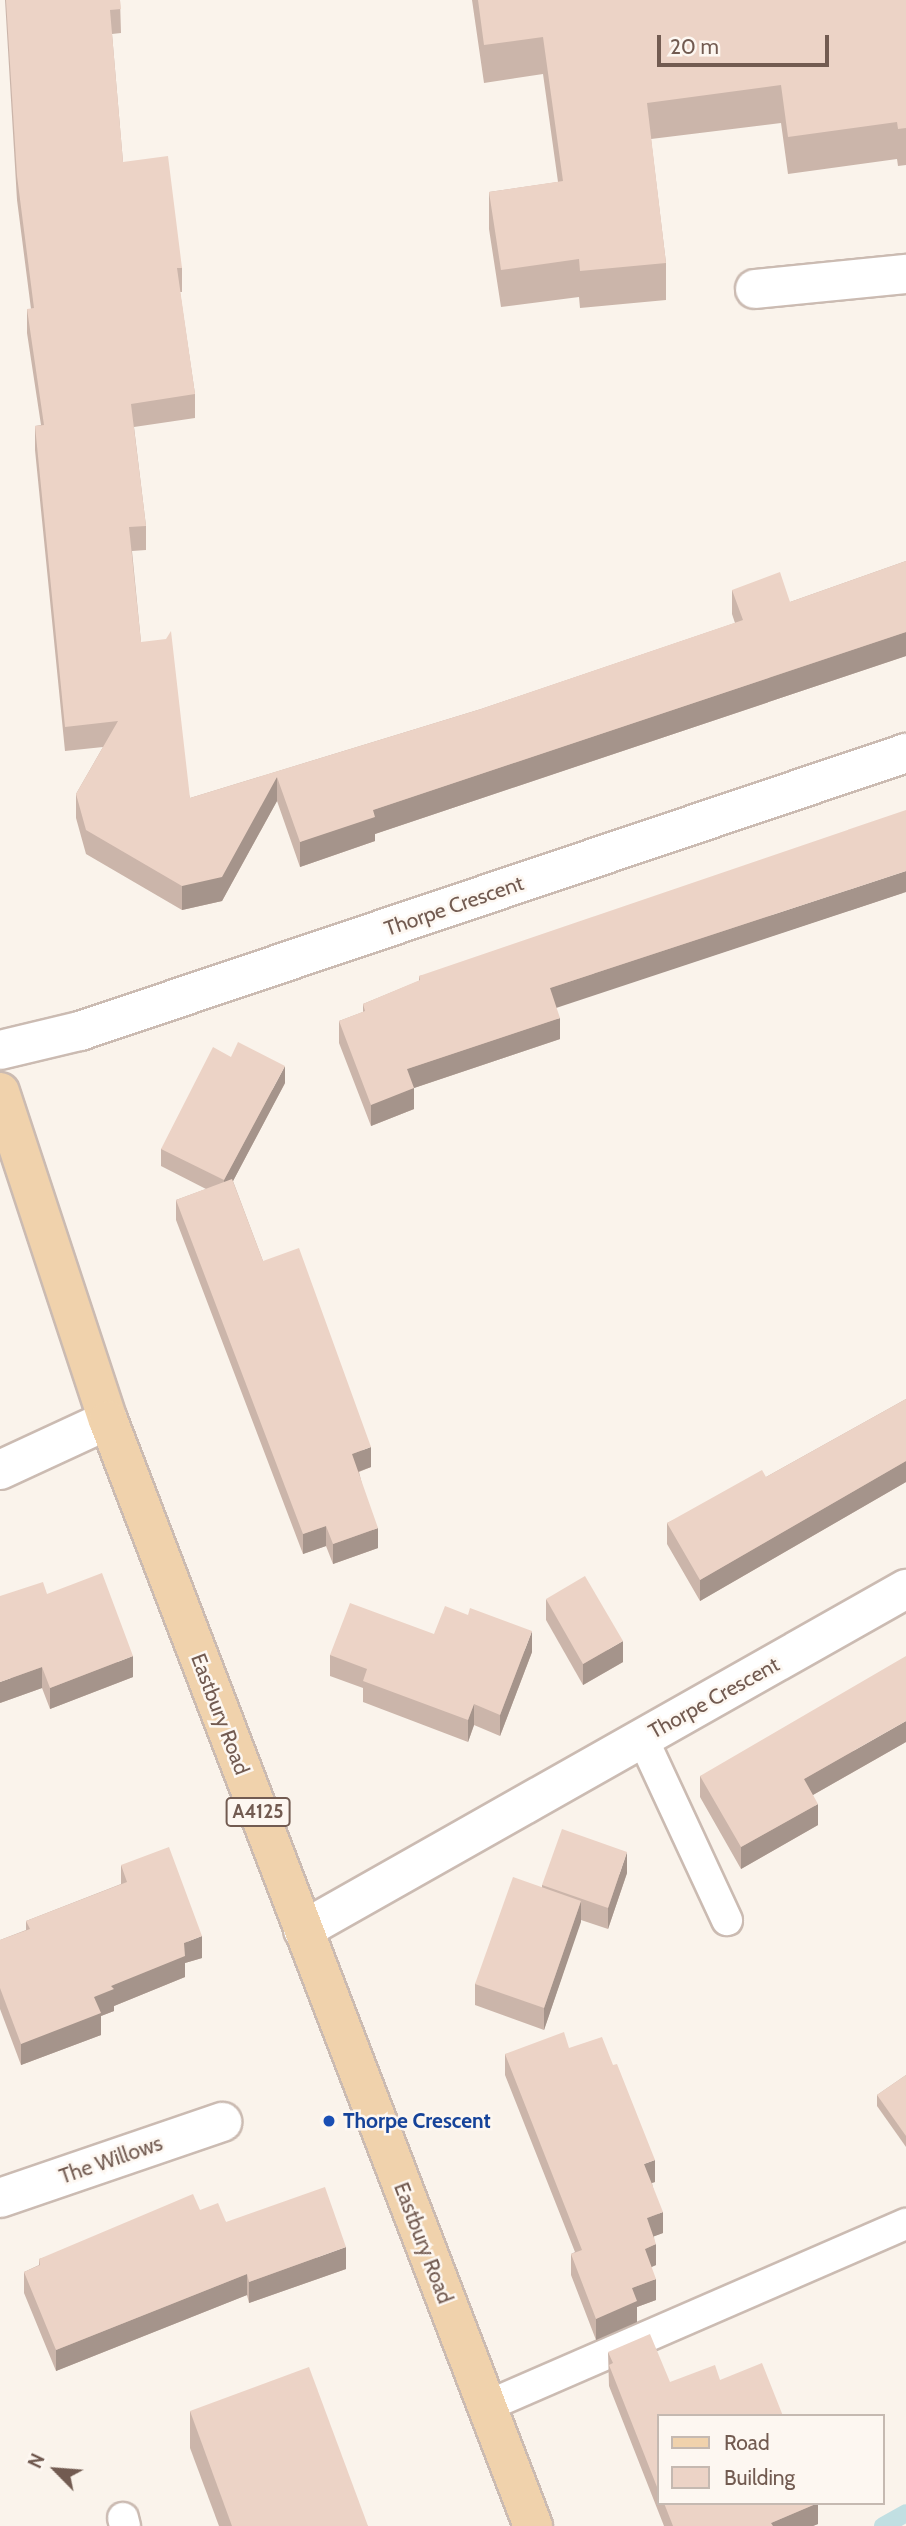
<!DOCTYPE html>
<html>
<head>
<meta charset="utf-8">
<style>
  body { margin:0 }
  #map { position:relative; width:906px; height:2526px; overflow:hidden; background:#faf3eb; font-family:Cabin,sans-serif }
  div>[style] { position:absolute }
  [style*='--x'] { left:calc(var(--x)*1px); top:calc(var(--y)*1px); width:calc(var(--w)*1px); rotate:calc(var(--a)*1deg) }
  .stream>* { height:18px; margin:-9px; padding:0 9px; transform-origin:9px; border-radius:9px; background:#c1dfe2 }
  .roads { filter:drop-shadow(2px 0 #cbbbb2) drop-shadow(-2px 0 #cbbbb2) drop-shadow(0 2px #cbbbb2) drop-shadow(0 -2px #cbbbb2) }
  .service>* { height:30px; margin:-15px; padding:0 15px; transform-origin:15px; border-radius:15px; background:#fff }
  .minor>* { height:38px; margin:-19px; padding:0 19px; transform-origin:19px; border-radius:19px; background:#fff }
  .primary>* { height:38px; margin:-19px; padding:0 19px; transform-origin:19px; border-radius:19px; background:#f0d2ac }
  .wall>* { inset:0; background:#cbb5aa }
  .shaded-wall>* { inset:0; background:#a5948b }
  .building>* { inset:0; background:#ecd3c6 }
  .dots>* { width:19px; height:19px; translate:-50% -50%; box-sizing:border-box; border:4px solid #fdf7f1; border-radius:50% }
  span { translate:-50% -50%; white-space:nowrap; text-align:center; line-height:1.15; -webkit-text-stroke:5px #fdf7f1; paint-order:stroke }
  .shield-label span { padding:2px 5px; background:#fdf7f1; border:2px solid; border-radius:5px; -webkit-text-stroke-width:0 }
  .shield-label { font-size:19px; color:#725b51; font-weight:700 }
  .street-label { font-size:21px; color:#725b51 }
  .transit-label { font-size:21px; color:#164399; font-weight:700 }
  .left { translate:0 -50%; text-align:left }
  .legend { position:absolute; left:657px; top:2414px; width:228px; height:91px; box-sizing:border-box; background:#fdf7f1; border:2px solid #c5b9b1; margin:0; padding:9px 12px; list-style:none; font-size:21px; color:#725b51 }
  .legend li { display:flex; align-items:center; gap:14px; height:35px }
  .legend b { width:35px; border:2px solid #c5b9b1 }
  .north { position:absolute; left:21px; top:2435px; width:70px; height:70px; -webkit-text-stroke:5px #fdf7f1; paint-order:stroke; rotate:295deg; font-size:19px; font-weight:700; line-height:28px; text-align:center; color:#725b51 }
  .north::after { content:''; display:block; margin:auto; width:24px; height:32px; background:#725b51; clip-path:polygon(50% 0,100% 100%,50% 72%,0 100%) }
  .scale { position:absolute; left:657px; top:35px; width:172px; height:32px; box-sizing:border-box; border:4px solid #725b51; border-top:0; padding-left:9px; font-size:21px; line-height:24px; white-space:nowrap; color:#725b51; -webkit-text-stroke:5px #fdf7f1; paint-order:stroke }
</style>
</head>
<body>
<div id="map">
  <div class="stream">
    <div style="--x:883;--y:2526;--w:26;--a:-29"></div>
  </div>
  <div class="roads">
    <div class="service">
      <div style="--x:642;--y:1737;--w:202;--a:65.1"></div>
      <div style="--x:487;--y:2406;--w:457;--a:-23.5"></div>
      <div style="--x:123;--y:2518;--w:8;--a:76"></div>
    </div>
    <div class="minor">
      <div style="--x:755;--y:289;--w:152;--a:-5.7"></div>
      <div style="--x:0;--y:1050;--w:82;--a:-13.4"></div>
      <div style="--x:80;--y:1031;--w:872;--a:-18.6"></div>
      <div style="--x:0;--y:1470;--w:119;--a:-24.8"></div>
      <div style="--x:303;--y:1930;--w:693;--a:-29.49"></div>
      <div style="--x:0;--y:2198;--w:235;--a:-18.9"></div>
    </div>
    <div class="primary">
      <div style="--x:0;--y:1092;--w:345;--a:71.8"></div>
      <div style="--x:108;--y:1420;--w:1185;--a:68.98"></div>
    </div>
  </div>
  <div class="wall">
    <div style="clip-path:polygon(5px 0,120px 0,121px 33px,112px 34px,123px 162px,182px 268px,182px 292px,180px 292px,195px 394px,195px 418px,134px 427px,146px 526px,146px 550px,132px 551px,141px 642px,190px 798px,481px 709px,735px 623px,732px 614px,732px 590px,790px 602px,906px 561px,906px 656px,375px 834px,375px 841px,300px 867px,277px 801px,222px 901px,182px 910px,86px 854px,76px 818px,76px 794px,103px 747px,65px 751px,35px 450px,35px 426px,41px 425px,27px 333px,27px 309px,31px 309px,17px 200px)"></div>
    <div style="clip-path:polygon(472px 0,906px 0,906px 165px,898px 166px,897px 159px,788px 174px,781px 123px,651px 139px,666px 263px,666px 300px,580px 308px,579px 297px,501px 307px,489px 229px,489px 192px,558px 182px,543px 74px,484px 83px)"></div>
    <div style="clip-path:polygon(906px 892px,556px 1007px,560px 1039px,414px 1088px,414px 1109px,371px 1126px,339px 1043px,339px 1021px,363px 1012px,363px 1004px,419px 981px,419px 976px)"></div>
    <div style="clip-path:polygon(285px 1083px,233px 1181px,263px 1261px,371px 1467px,359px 1472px,378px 1548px,333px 1564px,326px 1546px,303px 1554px,176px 1220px,176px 1200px,206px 1189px,161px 1166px,161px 1149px)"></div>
    <div style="clip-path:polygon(906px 1399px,906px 1482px,700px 1601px,667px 1544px,667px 1523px,766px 1477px)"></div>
    <div style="clip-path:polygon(47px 1594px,133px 1677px,50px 1709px,42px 1688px,0 1703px)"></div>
    <div style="clip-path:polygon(546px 1599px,623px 1662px,583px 1685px,546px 1620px)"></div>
    <div style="clip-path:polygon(434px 1634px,532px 1652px,500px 1736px,474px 1725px,468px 1742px,363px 1702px,363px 1688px,330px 1676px,330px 1655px)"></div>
    <div style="clip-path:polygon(906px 1742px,813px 1795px,818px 1825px,741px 1869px,700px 1797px,700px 1776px)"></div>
    <div style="clip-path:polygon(121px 1865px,202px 1958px,185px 1963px,185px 1977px,114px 2006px,114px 2011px,101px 2016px,101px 2035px,21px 2065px,0 2009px,0 1940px,26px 1930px,26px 1921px,121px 1884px)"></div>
    <div style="clip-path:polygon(627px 1873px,608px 1929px,581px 1920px,544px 2030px,475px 2005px,475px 1984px,542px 1887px,542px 1885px)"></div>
    <div style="clip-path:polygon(569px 2048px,655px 2182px,652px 2183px,663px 2233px,654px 2236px,656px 2265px,651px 2267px,656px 2300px,637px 2307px,637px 2322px,596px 2340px,571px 2275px,571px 2254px,575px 2252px,505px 2075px,505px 2054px)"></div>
    <div style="clip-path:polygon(906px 2075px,906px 2147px,877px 2106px,877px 2095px)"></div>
    <div style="clip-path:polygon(200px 2210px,226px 2222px,346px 2269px,249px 2303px,247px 2295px,56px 2371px,24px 2293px,24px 2272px,39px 2265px,39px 2259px)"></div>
    <div style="clip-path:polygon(608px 2352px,659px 2416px,659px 2503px,818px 2503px,818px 2524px,813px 2526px,664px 2526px,609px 2386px)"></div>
    <div style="clip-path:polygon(190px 2411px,368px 2526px,219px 2526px,190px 2448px)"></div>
  </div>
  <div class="shaded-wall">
    <div style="clip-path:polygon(906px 632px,906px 656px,375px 834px,375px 841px,300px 867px,300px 842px,373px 810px)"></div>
    <div style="clip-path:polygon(277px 777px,277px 801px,222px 901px,182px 910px,182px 886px)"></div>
    <div style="clip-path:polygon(906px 871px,906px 892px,550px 1010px,550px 988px)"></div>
    <div style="clip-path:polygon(560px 1018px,560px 1039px,414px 1088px,414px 1109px,371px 1126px,371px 1105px,407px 1069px)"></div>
    <div style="clip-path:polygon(285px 1066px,285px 1083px,224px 1198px,224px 1180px)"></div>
    <div style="clip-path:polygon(371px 1447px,371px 1467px,352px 1474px,352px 1454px)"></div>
    <div style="clip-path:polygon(906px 1461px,906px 1482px,700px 1601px,700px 1580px)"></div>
    <div style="clip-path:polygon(326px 1526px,326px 1546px,303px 1554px,303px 1534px)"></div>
    <div style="clip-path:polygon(378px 1528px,378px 1548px,333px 1564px,333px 1544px)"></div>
    <div style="clip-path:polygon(532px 1631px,532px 1652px,500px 1736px,500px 1715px)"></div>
    <div style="clip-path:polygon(623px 1641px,623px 1662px,583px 1685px,583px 1664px)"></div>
    <div style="clip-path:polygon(133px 1656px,133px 1677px,50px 1709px,50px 1688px)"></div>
    <div style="clip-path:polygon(42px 1667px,42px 1688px,0 1703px,0 1682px)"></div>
    <div style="clip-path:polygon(474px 1704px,474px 1725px,468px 1742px,468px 1720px)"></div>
    <div style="clip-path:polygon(906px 1721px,906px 1742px,804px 1800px,804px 1779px)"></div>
    <div style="clip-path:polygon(818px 1804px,818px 1825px,741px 1869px,741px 1847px)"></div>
    <div style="clip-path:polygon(627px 1852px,627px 1873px,608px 1929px,608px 1908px)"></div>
    <div style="clip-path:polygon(581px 1901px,581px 1922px,544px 2030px,544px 2008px)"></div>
    <div style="clip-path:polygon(202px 1936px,202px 1958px,185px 1963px,185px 1977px,114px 2006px,114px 2011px,101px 2016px,101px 2035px,21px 2065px,21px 2044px,111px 1986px,184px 1943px)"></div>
    <div style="clip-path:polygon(655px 2160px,655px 2182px,644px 2185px,644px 2164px)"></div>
    <div style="clip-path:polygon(663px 2212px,663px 2233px,647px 2239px,647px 2218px)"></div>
    <div style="clip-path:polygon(656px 2244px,656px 2265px,645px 2270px,645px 2249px)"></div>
    <div style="clip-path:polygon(346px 2247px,346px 2269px,249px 2303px,249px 2282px)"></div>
    <div style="clip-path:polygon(247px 2274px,247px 2295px,56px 2371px,56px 2350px)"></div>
    <div style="clip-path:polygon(656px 2279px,656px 2300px,637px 2307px,637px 2322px,596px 2340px,596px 2319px,632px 2288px)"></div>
    <div style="clip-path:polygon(818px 2503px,818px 2524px,813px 2526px,771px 2526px,771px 2523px)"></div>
  </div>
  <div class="building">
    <div style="clip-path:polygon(6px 0,120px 0,121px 9px,110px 10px,123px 162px,168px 156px,182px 268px,177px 268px,195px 394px,131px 404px,146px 526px,129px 527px,141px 642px,166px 639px,171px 631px,190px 798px,481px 709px,743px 620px,732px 590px,780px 572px,790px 602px,906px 561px,906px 632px,373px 810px,375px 817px,300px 842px,277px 777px,222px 877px,182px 886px,86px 830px,76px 794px,118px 721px,65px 727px,35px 426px,44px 425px,27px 309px,34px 308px,17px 176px)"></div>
    <div style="clip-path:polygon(478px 0,906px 0,906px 128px,898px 129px,897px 122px,788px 137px,781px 85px,647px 103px,666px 263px,580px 271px,579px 259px,501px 270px,489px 192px,563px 181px,543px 37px,484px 45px)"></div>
    <div style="clip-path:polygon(906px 810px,906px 871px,550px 988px,560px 1018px,407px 1069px,414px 1088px,371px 1105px,339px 1021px,365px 1011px,363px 1004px,420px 980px,419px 976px)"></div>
    <div style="clip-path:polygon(238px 1042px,285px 1066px,224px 1180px,161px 1149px,213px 1047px,231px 1057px)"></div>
    <div style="clip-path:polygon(232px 1179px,263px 1261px,299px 1248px,371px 1447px,352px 1454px,378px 1528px,333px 1544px,326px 1526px,303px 1534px,176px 1200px)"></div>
    <div style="clip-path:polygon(906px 1399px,906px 1461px,700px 1580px,667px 1523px,762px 1470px,766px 1477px)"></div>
    <div style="clip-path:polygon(102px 1573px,133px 1656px,50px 1688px,42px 1667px,0 1682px,0 1596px,43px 1582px,47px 1594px)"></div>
    <div style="clip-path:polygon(585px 1576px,623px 1641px,583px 1664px,546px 1599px)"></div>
    <div style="clip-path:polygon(350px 1603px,434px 1634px,445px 1606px,468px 1615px,470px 1608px,532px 1631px,500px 1715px,474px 1704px,468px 1720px,363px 1681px,367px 1669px,330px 1655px)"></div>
    <div style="clip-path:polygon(906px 1656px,906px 1721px,804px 1779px,818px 1804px,741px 1847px,700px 1776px)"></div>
    <div style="clip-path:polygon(562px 1829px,627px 1852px,608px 1908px,542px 1885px)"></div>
    <div style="clip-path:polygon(169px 1847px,202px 1936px,184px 1943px,185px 1956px,111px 1986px,114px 1989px,94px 1997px,101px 2013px,21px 2044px,0 1988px,0 1940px,30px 1929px,26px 1921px,127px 1882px,121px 1865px)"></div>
    <div style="clip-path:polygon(513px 1877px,581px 1901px,544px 2008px,475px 1984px)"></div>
    <div style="clip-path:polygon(564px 2032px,569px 2048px,602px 2037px,613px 2065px,617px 2064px,655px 2160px,644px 2164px,663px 2212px,647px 2218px,656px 2244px,645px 2249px,656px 2279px,632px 2288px,637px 2301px,596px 2319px,571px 2254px,582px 2250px,505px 2054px)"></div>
    <div style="clip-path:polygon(906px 2075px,906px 2136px,877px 2095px)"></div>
    <div style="clip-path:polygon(325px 2187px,346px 2247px,249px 2282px,247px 2274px,56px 2350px,24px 2272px,40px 2265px,39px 2259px,193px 2194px,200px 2210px,218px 2203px,226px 2222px)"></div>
    <div style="clip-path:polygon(650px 2334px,670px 2382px,715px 2365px,720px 2380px,762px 2363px,783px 2416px,659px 2416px,659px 2492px,609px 2365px,613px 2363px,608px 2352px)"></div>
    <div style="clip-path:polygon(309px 2367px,368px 2526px,232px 2526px,190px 2411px)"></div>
    <div style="clip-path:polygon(664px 2503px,818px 2503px,771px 2523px,773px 2526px,673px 2526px)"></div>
  </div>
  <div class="dots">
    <div style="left:329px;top:2121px;background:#1a4fb4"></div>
  </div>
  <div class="shield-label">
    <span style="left:258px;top:1812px">A4125</span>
  </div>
  <div class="street-label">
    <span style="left:454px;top:906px;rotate:-19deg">Thorpe Crescent</span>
    <span style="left:714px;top:1698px;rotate:-29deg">Thorpe Crescent</span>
    <span style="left:220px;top:1714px;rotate:69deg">Eastbury Road</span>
    <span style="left:111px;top:2160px;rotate:-19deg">The Willows</span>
    <span style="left:423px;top:2243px;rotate:69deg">Eastbury Road</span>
  </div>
  <div class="transit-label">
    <span class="left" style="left:343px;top:2121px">Thorpe Crescent</span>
  </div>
  <ul class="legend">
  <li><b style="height:9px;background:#f0d2ac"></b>Road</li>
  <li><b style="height:19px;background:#ecd3c6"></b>Building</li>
  </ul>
  <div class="north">N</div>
  <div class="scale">20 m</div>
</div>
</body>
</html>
